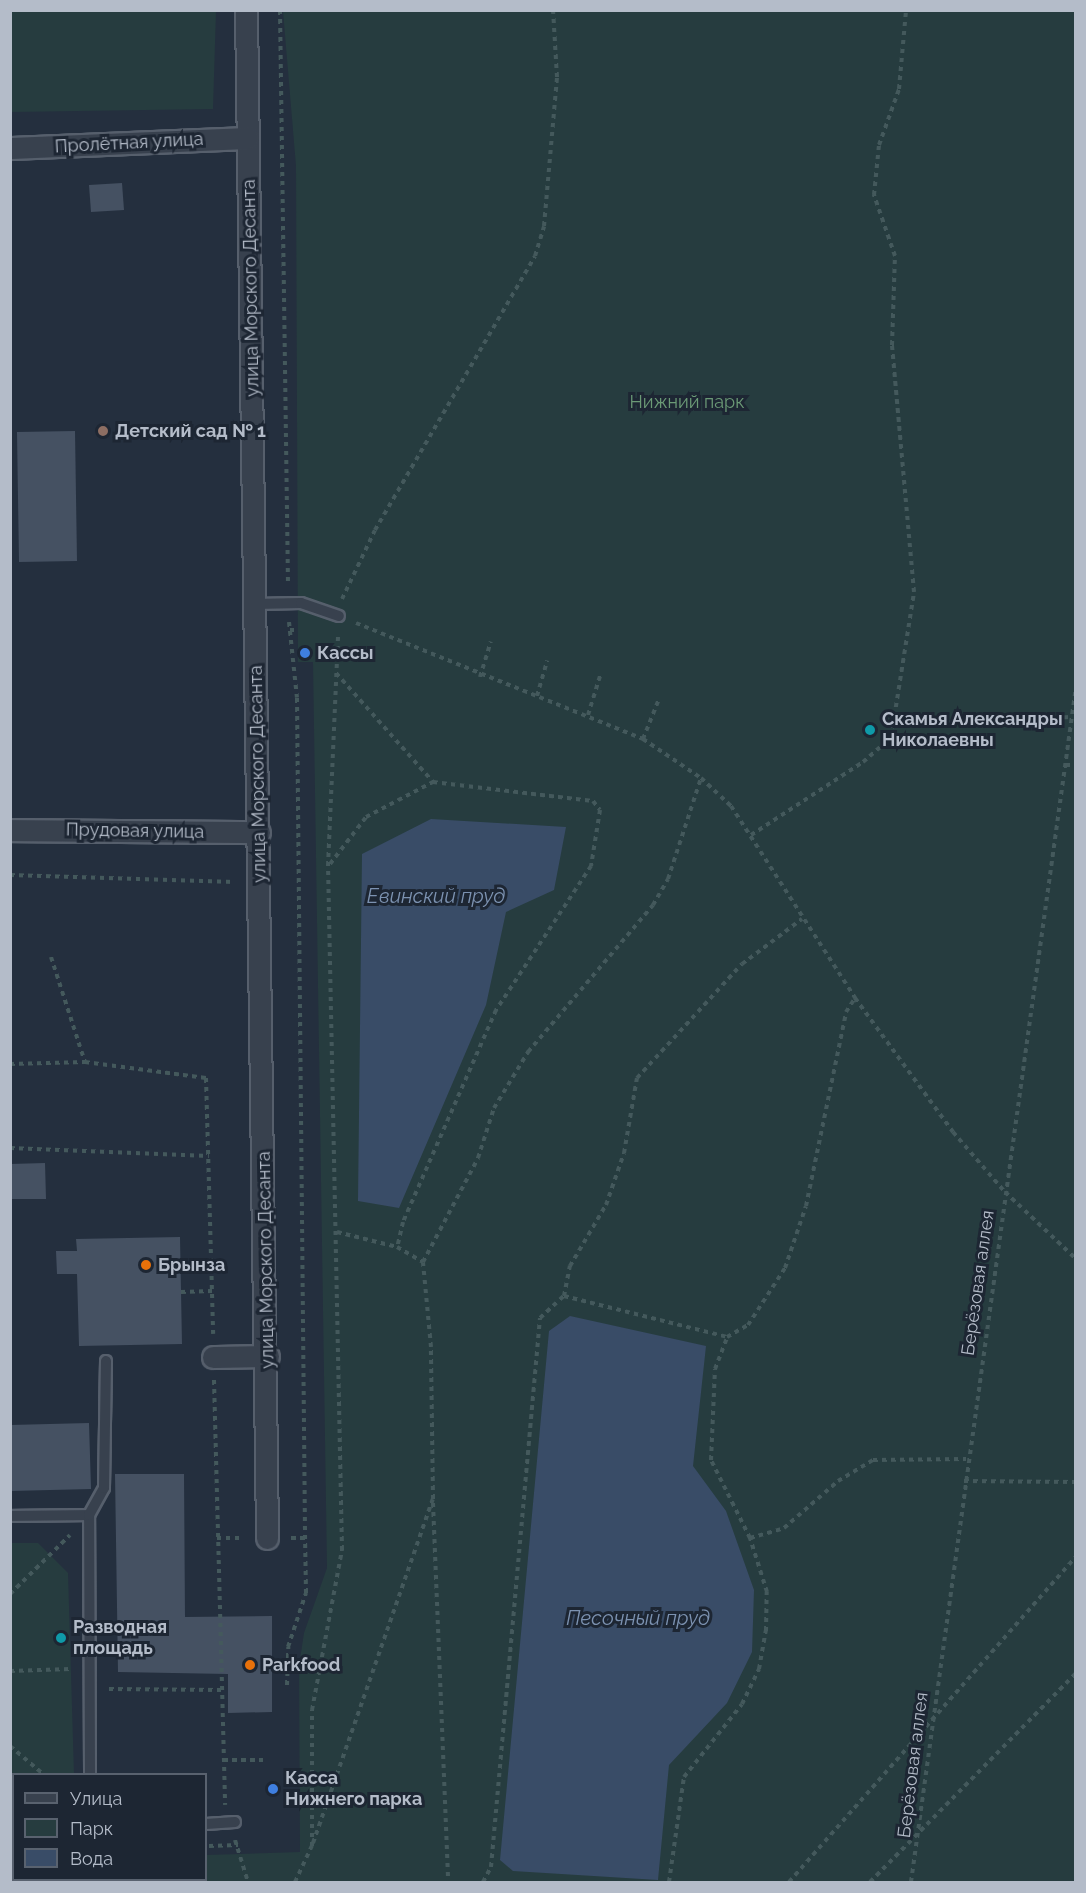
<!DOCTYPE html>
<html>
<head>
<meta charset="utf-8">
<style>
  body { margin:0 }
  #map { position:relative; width:1086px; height:1893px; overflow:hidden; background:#242f3e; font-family:Raleway,sans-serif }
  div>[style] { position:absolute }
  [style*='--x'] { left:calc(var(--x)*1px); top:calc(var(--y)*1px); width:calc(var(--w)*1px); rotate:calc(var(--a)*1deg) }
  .green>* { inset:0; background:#263c3f }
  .water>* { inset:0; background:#394c67 }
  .building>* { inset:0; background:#455162 }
  .path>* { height:4px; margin-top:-2px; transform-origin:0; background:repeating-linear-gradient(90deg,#44595c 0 4.5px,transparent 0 9px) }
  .roads { filter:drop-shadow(2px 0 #565f6c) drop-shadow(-2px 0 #565f6c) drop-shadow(0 2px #565f6c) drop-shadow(0 -2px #565f6c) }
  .service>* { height:10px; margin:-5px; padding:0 5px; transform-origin:5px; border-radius:5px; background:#38414e }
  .minor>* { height:21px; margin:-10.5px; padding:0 10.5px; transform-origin:10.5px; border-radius:10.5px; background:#38414e }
  .dots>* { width:16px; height:16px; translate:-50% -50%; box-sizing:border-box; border:3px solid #1d2633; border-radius:50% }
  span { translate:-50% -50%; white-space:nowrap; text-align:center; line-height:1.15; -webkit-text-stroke:6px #1d2633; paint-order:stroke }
  .street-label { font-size:18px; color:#b4bcc9 }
  .park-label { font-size:18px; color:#6b9a76 }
  .poi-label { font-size:18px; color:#b4bcc9; font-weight:700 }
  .left { translate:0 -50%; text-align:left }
  .water-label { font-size:20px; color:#7c92b1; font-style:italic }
  .frame { position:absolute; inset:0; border:12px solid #b4bcc9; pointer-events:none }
  .legend { position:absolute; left:12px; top:1773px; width:195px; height:108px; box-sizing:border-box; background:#1d2633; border:2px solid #59626f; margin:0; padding:8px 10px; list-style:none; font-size:18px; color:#b4bcc9 }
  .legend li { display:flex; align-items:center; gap:12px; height:30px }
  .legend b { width:30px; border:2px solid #59626f }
</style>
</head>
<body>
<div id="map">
  <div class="green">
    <div style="clip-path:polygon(10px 11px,216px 11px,213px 109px,11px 112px)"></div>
    <div style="clip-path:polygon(283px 11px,1075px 11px,1075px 1882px,190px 1882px,206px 1880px,206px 1855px,300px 1852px,299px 1666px,304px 1633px,327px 1568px,313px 662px,298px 662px,296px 166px)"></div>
    <div style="clip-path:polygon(11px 1543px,38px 1543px,68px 1573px,74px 1774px,14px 1774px,11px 1802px)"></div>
  </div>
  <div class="water">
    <div style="clip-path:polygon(431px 819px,566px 827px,554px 890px,506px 912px,486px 1005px,399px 1208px,358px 1201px,362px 854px)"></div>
    <div style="clip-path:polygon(570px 1316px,706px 1346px,693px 1466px,726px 1511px,754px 1590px,752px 1652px,727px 1703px,669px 1765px,658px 1880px,513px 1871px,500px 1860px,549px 1331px)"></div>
  </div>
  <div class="building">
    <div style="clip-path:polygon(122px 183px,124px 210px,91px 212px,89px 185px)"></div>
    <div style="clip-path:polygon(75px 431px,77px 561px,19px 562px,17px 432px)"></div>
    <div style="clip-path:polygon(45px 1163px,46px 1199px,10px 1199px,10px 1164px)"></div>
    <div style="clip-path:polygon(180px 1237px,182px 1344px,79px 1346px,77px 1274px,57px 1274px,56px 1251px,77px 1251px,76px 1239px)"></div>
    <div style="clip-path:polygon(89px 1423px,91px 1489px,10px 1491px,10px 1425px)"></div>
    <div style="clip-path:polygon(115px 1474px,184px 1474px,185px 1617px,272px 1616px,272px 1712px,228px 1713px,228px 1674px,118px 1672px)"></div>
  </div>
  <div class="path">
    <div style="--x:280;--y:10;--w:575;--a:89.2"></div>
    <div style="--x:342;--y:599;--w:76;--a:-64.4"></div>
    <div style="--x:375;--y:530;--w:317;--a:-59.7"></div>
    <div style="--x:535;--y:256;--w:31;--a:-73"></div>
    <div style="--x:544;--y:226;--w:150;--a:-85"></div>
    <div style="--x:557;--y:77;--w:67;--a:-93.4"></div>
    <div style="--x:289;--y:622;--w:76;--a:84"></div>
    <div style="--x:297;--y:698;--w:840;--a:89.45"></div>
    <div style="--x:305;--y:1538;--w:15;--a:180"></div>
    <div style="--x:356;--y:623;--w:310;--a:22"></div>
    <div style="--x:643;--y:739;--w:70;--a:33.9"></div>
    <div style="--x:701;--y:778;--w:41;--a:43"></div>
    <div style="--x:731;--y:806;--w:229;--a:57.1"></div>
    <div style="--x:855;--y:998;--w:166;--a:53.8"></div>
    <div style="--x:953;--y:1132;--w:79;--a:49.1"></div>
    <div style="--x:1005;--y:1192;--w:98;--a:43.3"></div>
    <div style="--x:290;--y:630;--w:8;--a:0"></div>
    <div style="--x:336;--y:673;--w:146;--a:48.3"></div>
    <div style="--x:480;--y:677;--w:37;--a:-73"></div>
    <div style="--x:537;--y:696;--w:37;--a:-74"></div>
    <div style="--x:588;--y:715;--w:41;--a:-72.9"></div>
    <div style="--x:893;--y:725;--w:135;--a:-81"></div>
    <div style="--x:914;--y:592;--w:248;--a:-95.1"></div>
    <div style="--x:892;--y:345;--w:89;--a:-88.1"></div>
    <div style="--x:895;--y:256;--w:65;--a:-109"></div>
    <div style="--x:874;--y:195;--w:50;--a:-84.3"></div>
    <div style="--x:879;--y:145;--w:59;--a:-70.3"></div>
    <div style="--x:899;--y:89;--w:79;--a:-84.9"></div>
    <div style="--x:643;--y:739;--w:43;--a:-68.2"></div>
    <div style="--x:1065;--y:765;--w:11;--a:0"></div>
    <div style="--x:751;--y:835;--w:134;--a:-33.1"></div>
    <div style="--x:863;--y:762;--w:28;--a:-41"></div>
    <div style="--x:884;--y:744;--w:21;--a:-65"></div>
    <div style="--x:893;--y:725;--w:178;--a:-2.6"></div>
    <div style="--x:330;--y:864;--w:59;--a:-52.5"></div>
    <div style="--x:366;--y:817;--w:76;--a:-27.6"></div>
    <div style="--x:433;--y:782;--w:161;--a:6.8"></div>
    <div style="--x:593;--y:801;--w:11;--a:52"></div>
    <div style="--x:600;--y:810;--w:57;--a:99.1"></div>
    <div style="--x:591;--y:866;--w:173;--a:123.4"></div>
    <div style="--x:496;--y:1010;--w:232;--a:113.7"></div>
    <div style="--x:403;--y:1222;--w:26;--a:103"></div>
    <div style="--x:10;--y:875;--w:225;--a:1.8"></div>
    <div style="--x:51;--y:957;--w:110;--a:72.1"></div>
    <div style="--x:85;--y:1062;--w:122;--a:7.5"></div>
    <div style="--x:206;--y:1078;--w:256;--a:88.4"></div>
    <div style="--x:10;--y:1064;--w:75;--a:-1.5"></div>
    <div style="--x:10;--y:1148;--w:199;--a:2.3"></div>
    <div style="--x:337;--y:1232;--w:62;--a:14"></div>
    <div style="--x:397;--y:1247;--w:30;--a:30"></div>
    <div style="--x:181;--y:1292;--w:31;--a:-2"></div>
    <div style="--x:564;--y:1296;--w:31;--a:-79"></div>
    <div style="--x:570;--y:1266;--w:71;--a:-59.5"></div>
    <div style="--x:606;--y:1205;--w:55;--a:-70.9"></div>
    <div style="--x:624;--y:1153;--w:76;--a:-80.2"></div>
    <div style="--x:637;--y:1078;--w:155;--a:-47.4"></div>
    <div style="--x:742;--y:964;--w:75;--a:-36.9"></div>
    <div style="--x:214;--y:1380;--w:425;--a:88.5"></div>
    <div style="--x:964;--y:1481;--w:112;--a:0.5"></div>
    <div style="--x:433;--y:1503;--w:379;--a:87.7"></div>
    <div style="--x:217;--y:1538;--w:27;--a:0"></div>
    <div style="--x:750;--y:1538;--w:35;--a:-16"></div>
    <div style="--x:784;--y:1528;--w:72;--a:-41"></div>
    <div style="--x:838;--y:1481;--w:41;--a:-31"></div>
    <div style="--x:873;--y:1460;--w:93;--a:-0.6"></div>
    <div style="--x:10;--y:1594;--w:84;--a:-44.5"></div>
    <div style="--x:10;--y:1671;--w:61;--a:-1.9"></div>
    <div style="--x:287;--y:1685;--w:38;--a:-88"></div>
    <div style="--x:288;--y:1647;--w:57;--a:-71.6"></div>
    <div style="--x:306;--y:1593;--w:55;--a:-91"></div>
    <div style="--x:109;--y:1689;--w:112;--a:0.5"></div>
    <div style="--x:10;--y:1746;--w:43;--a:40.3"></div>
    <div style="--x:223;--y:1760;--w:44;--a:0"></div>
    <div style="--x:235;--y:1840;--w:44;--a:72.8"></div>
    <div style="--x:313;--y:1843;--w:364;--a:-70.8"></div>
    <div style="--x:433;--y:1499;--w:152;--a:-90.8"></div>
    <div style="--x:431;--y:1347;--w:85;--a:-95.4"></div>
    <div style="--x:423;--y:1262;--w:118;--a:-62.1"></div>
    <div style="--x:478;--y:1158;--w:52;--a:-72.3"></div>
    <div style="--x:494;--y:1108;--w:66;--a:-58.7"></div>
    <div style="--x:528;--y:1052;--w:193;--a:-49.6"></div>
    <div style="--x:653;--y:905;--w:30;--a:-60"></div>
    <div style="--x:668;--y:879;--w:106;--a:-71.9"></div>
    <div style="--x:209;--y:1846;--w:29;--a:-2"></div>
    <div style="--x:10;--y:1849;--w:4;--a:0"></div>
    <div style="--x:88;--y:1882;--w:2;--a:-90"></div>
    <div style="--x:295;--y:1882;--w:40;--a:-65"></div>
    <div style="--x:312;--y:1846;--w:136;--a:-90"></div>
    <div style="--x:312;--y:1710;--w:163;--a:-79.4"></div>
    <div style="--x:342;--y:1550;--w:684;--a:-91.17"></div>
    <div style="--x:328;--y:866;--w:233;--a:-87.5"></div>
    <div style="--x:483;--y:1882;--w:17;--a:-62"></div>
    <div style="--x:491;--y:1867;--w:551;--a:-84.9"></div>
    <div style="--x:540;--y:1318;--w:33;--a:-43"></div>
    <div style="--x:564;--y:1296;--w:168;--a:14.1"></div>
    <div style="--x:669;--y:1882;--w:106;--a:-81.9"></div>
    <div style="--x:684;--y:1777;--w:93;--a:-51.5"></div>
    <div style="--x:742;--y:1704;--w:39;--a:-64"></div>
    <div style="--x:759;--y:1669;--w:39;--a:-80"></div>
    <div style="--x:766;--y:1631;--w:39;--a:-89"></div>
    <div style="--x:767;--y:1592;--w:57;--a:-107.5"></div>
    <div style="--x:750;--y:1538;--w:87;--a:-116.6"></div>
    <div style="--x:711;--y:1460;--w:91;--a:-87.5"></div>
    <div style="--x:715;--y:1369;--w:34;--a:-69"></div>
    <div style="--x:727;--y:1337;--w:24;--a:-30"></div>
    <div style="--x:748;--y:1325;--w:68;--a:-57"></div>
    <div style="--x:785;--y:1268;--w:65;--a:-71.3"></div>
    <div style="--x:806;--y:1206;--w:198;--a:-78.3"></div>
    <div style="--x:846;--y:1012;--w:17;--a:-57"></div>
    <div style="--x:789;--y:1882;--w:434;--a:-48.6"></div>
    <div style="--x:870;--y:1882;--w:293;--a:-45.4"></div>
    <div style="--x:911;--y:1882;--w:1206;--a:-82.14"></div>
  </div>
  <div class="roads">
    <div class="service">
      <div style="--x:255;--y:604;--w:46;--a:-1.2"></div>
      <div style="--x:301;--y:603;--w:40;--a:18.9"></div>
      <div style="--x:10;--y:1516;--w:79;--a:-0.7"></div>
      <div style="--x:90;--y:1774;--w:259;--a:-90.2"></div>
      <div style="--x:89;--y:1515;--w:31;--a:-61"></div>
      <div style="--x:104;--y:1488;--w:127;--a:-89.1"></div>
      <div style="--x:206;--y:1824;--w:29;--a:-4"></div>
      <div style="--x:10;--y:1826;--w:4;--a:0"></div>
    </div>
    <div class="minor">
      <div style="--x:246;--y:10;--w:1528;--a:89.21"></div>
      <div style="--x:10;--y:148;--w:238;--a:-2.4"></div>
      <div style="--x:10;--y:830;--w:249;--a:0.5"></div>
      <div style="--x:213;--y:1357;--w:55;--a:-1"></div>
    </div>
  </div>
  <div class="dots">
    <div style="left:103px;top:431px;background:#8d6e63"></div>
    <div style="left:305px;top:653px;background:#3f7fe0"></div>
    <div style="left:870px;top:730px;background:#0f9aa8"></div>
    <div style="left:146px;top:1265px;background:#e8710a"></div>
    <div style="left:61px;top:1638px;background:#0f9aa8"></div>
    <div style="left:250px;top:1665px;background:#e8710a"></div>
    <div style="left:273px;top:1789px;background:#3f7fe0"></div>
  </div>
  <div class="street-label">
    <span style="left:129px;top:143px;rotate:-3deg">Пролётная улица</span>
    <span style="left:251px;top:288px;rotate:-91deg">улица Морского Десанта</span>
    <span style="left:258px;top:774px;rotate:-91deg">улица Морского Десанта</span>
    <span style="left:135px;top:831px;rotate:1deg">Прудовая улица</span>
    <span style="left:266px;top:1260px;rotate:-91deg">улица Морского Десанта</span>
    <span style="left:978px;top:1283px;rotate:-82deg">Берёзовая аллея</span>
    <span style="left:913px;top:1765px;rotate:-83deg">Берёзовая аллея</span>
  </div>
  <div class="park-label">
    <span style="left:687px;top:402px">Нижний парк</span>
  </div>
  <div class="poi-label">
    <span class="left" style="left:115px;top:431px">Детский сад № 1</span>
    <span class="left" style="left:317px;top:653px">Кассы</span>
    <span class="left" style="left:882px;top:730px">Скамья Александры<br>Николаевны</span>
    <span class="left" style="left:158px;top:1265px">Брынза</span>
    <span class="left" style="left:73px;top:1638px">Разводная<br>площадь</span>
    <span class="left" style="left:262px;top:1665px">Parkfood</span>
    <span class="left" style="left:285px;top:1789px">Касса<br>Нижнего парка</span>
  </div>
  <div class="water-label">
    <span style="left:436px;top:896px">Евинский пруд</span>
    <span style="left:638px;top:1618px">Песочный пруд</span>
  </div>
  <div class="frame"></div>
  <ul class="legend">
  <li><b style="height:8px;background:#38414e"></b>Улица</li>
  <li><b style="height:16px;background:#263c3f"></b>Парк</li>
  <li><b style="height:16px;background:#394c67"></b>Вода</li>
  </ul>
</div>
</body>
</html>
